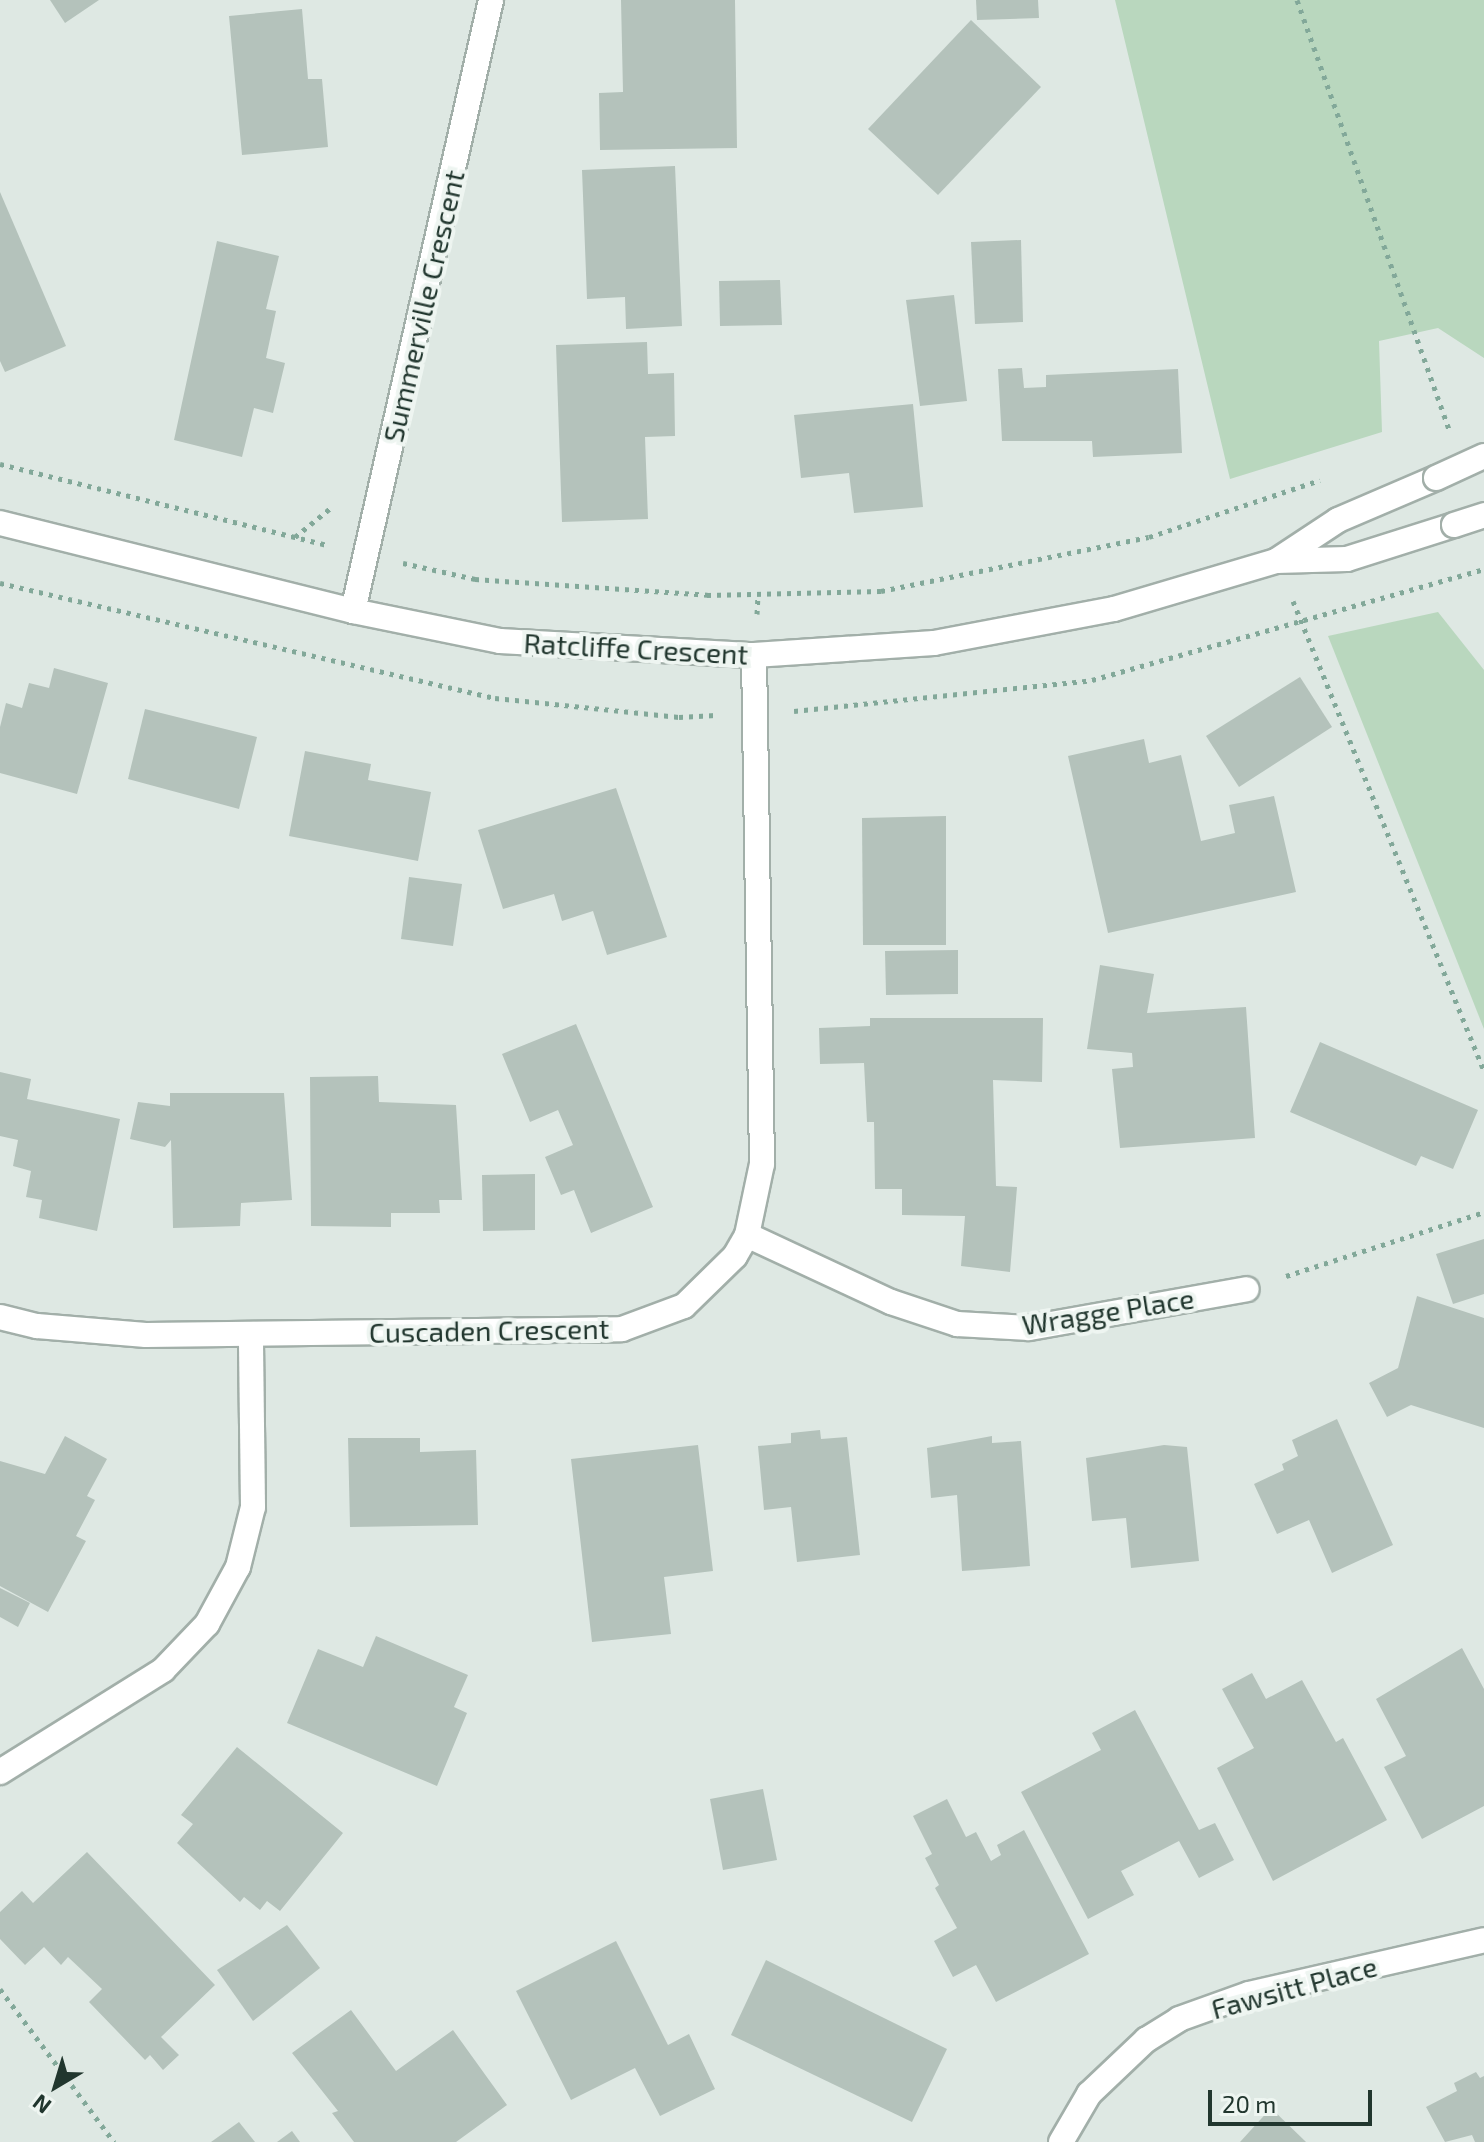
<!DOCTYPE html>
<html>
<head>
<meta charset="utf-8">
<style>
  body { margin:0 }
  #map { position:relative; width:1484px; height:2142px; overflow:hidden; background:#dee8e3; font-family:"Exo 2",sans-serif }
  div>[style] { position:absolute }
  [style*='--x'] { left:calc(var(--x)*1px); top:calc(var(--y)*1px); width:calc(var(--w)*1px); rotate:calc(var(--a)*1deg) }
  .green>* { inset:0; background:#b9d7be }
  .building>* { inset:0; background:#b4c2bb }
  .path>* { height:5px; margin-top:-2.5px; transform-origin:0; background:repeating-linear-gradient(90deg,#82a899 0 4px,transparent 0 10px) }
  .roads { filter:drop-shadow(2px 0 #a2afa9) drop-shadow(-2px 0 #a2afa9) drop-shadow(0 2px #a2afa9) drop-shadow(0 -2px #a2afa9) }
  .minor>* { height:24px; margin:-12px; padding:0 12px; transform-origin:12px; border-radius:12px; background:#fff }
  .bridges { filter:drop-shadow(2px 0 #a2afa9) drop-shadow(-2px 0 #a2afa9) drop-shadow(0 2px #a2afa9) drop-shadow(0 -2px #a2afa9) }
  .minor-bridge>* { height:24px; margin:-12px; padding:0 12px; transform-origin:12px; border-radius:12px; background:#fff }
  span { translate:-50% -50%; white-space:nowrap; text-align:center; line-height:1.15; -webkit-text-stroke:8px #eef5f1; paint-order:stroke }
  .street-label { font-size:28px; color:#21362e }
  .north { position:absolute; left:16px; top:2046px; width:80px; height:80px; -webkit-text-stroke:6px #eef5f1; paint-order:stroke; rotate:218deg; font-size:22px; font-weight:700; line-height:32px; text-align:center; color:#21362e }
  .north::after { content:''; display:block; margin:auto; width:28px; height:36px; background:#21362e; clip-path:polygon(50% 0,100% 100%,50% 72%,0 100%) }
  .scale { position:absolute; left:1208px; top:2090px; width:164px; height:36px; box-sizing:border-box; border:4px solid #21362e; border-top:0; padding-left:10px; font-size:24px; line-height:28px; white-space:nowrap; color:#21362e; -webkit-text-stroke:6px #eef5f1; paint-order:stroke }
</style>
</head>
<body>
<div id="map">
  <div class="green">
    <div style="clip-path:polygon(1115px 0,1484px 0,1484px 358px,1438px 328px,1379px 341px,1382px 432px,1230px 479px)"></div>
    <div style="clip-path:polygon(1438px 612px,1484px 670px,1484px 1029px,1328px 636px)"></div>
  </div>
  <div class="building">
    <div style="clip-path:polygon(50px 0,99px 0,65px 23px)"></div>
    <div style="clip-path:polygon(621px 0,735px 0,737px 148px,600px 150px,599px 93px,623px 92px)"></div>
    <div style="clip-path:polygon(976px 0,1038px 0,1039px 18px,977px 20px)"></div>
    <div style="clip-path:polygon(302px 9px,308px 79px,322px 79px,328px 147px,242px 155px,229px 16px)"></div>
    <div style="clip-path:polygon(971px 20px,1041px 87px,938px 195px,868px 129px)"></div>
    <div style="clip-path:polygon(675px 166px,682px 326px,626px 329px,625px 297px,587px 299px,582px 170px)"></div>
    <div style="clip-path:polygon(0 192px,66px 346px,5px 372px,0 361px)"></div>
    <div style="clip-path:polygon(1021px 240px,1023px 322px,975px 324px,971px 242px)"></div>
    <div style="clip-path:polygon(217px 241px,279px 256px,266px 309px,276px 311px,266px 358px,285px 363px,273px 413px,254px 408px,242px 457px,174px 440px)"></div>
    <div style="clip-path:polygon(780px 280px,782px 325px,720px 326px,719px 281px)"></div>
    <div style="clip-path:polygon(954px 295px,967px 401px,920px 406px,906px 300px)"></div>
    <div style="clip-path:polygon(647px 342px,648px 374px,674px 373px,675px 436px,645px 437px,648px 519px,562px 522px,556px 345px)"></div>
    <div style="clip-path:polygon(1022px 368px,1024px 388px,1046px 387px,1046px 375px,1178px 369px,1182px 453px,1093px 457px,1092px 441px,1002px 441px,998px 369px)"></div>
    <div style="clip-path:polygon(913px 404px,923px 507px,854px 513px,849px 473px,801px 478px,794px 415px)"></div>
    <div style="clip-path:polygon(54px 668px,108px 683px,77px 794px,0 773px,0 727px,6px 703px,22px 708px,29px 683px,49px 688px)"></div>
    <div style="clip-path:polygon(1300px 677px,1332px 727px,1239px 787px,1206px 736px)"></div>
    <div style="clip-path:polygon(145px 709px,257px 737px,239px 809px,128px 779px)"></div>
    <div style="clip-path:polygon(1144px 739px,1149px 763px,1181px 755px,1201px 841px,1235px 833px,1229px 805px,1274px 796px,1296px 892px,1108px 933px,1068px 756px)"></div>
    <div style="clip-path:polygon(305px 751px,371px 764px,368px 780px,431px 792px,418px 861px,289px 836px)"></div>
    <div style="clip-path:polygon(616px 788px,667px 937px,607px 955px,593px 911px,562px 921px,554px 894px,503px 909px,478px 830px)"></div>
    <div style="clip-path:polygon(946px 816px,946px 945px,863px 945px,862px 818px)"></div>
    <div style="clip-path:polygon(409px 877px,462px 884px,453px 946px,401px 939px)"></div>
    <div style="clip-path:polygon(958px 950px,958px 994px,886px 995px,885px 951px)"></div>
    <div style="clip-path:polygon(1100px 965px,1154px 974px,1147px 1013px,1246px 1007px,1255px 1138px,1120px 1148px,1112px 1069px,1133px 1067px,1132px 1053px,1087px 1049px)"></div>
    <div style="clip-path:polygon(870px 1018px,1043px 1018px,1042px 1082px,993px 1080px,996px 1186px,1017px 1187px,1010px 1272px,961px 1266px,965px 1216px,902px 1215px,902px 1189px,875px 1189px,874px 1122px,867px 1122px,864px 1063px,820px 1064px,819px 1028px,870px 1026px)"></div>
    <div style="clip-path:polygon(576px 1024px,653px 1207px,591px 1233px,574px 1190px,561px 1195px,545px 1157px,573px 1145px,558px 1110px,530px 1122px,502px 1054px)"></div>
    <div style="clip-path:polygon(1320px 1042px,1478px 1110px,1453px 1169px,1421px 1156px,1416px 1166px,1290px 1112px)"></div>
    <div style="clip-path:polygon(0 1072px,31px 1079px,27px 1099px,120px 1119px,97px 1231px,39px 1218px,42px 1200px,26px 1197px,31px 1171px,13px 1166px,18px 1140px,0 1136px)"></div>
    <div style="clip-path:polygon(378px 1076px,379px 1102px,456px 1105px,462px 1200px,439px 1200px,440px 1213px,391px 1213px,391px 1227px,311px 1226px,310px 1077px)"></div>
    <div style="clip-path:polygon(170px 1093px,284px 1093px,292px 1200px,241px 1203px,240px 1226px,173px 1228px,171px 1140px,165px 1147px,130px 1139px,138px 1102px,170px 1106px)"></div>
    <div style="clip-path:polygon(535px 1174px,535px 1230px,483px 1231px,482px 1175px)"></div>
    <div style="clip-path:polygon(1484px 1239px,1484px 1294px,1453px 1304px,1436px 1254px)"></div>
    <div style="clip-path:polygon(1417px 1296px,1484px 1318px,1484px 1428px,1411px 1405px,1387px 1417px,1369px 1383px,1398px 1368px)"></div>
    <div style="clip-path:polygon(1337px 1419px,1393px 1545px,1332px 1573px,1309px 1520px,1277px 1534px,1254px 1484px,1284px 1470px,1282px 1464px,1298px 1456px,1292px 1440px)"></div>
    <div style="clip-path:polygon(820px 1430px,821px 1439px,847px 1437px,860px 1555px,797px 1562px,791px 1507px,764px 1510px,758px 1446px,791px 1443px,791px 1433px)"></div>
    <div style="clip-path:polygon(65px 1436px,107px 1459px,87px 1496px,95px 1500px,76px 1536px,86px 1541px,48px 1612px,0 1586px,0 1461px,45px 1474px)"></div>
    <div style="clip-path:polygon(992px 1436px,992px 1443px,1021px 1441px,1030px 1566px,962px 1571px,957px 1495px,931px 1498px,927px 1448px)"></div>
    <div style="clip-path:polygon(348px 1438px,420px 1438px,420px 1452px,476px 1450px,478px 1525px,350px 1527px)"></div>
    <div style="clip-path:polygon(698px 1445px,713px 1571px,664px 1577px,671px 1634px,592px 1642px,571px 1459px)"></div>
    <div style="clip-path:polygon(1164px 1445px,1187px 1447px,1199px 1561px,1131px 1568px,1126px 1518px,1092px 1521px,1086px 1458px)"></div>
    <div style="clip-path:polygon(0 1588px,30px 1603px,18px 1627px,0 1617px)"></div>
    <div style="clip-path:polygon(376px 1636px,468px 1675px,454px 1707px,467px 1713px,437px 1786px,287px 1723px,318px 1649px,363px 1667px)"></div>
    <div style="clip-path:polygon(1462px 1648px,1484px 1689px,1484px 1806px,1422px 1839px,1384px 1767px,1406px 1756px,1376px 1699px)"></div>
    <div style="clip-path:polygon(1252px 1673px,1266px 1699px,1302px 1680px,1336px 1742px,1343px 1738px,1387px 1820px,1273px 1881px,1217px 1768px,1254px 1748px,1222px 1689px)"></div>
    <div style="clip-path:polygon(1135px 1710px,1199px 1830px,1215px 1823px,1234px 1860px,1199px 1878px,1179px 1841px,1121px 1871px,1134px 1895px,1088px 1919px,1021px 1792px,1101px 1750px,1092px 1733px)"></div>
    <div style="clip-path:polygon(237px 1747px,343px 1833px,280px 1911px,267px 1901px,260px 1910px,244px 1897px,240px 1902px,177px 1843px,193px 1824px,181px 1815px)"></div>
    <div style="clip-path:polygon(763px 1789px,777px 1860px,723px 1870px,710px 1799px)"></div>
    <div style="clip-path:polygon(947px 1799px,966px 1837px,976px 1832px,991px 1861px,1001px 1855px,997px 1845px,1024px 1830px,1089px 1954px,996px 2002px,976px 1965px,953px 1977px,934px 1941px,957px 1928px,935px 1888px,939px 1885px,925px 1858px,932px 1854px,913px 1816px)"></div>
    <div style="clip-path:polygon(87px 1852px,215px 1985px,161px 2037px,179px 2055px,163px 2070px,150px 2055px,145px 2060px,89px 2002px,102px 1989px,68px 1957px,61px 1965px,44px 1947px,25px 1965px,0 1939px,0 1912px,22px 1891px,33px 1903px)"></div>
    <div style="clip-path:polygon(287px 1925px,320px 1968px,253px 2021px,217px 1970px)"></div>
    <div style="clip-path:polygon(616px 1941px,668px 2045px,689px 2034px,715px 2089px,660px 2116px,635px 2068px,571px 2100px,516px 1991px)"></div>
    <div style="clip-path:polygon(766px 1960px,947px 2049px,912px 2122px,731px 2035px)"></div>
    <div style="clip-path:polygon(351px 2010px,396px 2071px,453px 2030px,507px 2105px,456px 2142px,354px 2142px,332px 2113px,338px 2111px,292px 2053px)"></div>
    <div style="clip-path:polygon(1476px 2072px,1480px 2078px,1484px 2076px,1484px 2142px,1475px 2142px,1472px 2135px,1445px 2142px,1426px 2107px,1457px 2091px,1454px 2083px)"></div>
    <div style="clip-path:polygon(1271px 2108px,1306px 2142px,1240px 2142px)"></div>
    <div style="clip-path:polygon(239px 2122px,255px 2142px,211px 2142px)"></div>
    <div style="clip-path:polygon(292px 2131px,300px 2142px,277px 2142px)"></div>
  </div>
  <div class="path">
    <div style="--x:1297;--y:0;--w:455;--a:70.5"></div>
    <div style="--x:0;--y:464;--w:337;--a:13.9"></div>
    <div style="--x:295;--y:537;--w:49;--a:-39.2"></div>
    <div style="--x:403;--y:563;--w:74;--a:12.5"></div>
    <div style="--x:475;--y:579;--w:233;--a:3.9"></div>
    <div style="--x:707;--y:595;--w:174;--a:-1.3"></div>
    <div style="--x:881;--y:591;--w:273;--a:-11.4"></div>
    <div style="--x:1149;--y:537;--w:180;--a:-18.4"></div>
    <div style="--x:0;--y:583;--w:508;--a:13.08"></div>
    <div style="--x:495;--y:698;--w:185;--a:5.9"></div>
    <div style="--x:679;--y:717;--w:37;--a:-3"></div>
    <div style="--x:1293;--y:601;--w:507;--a:67.88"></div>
    <div style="--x:757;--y:614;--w:20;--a:-87"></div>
    <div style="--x:794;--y:711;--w:300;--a:-5.9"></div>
    <div style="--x:1092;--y:680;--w:407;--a:-15.8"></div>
    <div style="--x:1286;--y:1276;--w:208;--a:-17.9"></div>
    <div style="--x:0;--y:1989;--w:191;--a:53.3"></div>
  </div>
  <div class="roads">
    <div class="minor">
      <div style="--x:0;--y:523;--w:364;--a:14"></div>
      <div style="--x:353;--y:611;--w:150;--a:11.5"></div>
      <div style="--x:500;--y:641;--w:254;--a:3.2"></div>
      <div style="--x:754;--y:655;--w:180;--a:-3.8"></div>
      <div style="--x:934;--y:643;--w:183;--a:-10.7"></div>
      <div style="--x:1114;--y:609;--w:169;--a:-16.5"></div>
      <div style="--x:1276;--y:561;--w:71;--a:-1.6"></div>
      <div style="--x:1347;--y:559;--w:112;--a:-17.6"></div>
      <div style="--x:1276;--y:561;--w:74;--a:-33.5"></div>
      <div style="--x:1338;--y:520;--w:107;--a:-23.2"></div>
      <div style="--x:353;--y:611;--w:626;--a:-77.27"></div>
      <div style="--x:747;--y:1235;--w:159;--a:25"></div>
      <div style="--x:891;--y:1302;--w:70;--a:18.4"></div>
      <div style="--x:957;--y:1324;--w:72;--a:3.2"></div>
      <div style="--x:1029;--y:1328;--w:221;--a:-10.1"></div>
      <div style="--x:0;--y:1317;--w:38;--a:14"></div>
      <div style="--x:37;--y:1326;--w:109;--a:4.7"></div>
      <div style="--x:146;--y:1335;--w:476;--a:-0.7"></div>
      <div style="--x:622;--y:1329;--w:66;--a:-20.4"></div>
      <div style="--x:684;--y:1306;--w:71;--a:-44.4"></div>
      <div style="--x:735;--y:1256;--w:24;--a:-60"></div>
      <div style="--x:747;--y:1235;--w:73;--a:-78.1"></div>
      <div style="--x:762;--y:1164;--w:509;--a:-90.9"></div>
      <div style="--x:0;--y:1772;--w:192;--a:-32"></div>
      <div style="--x:163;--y:1670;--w:64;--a:-46.3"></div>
      <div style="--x:207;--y:1624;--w:65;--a:-61.5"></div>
      <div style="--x:238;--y:1567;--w:62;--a:-76"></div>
      <div style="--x:253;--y:1507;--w:173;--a:-90.7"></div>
      <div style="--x:1061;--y:2142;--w:56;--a:-59.7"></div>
      <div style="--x:1089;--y:2094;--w:79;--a:-43.5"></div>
      <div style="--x:1146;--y:2040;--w:39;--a:-32"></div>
      <div style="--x:1179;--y:2019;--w:74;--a:-19.7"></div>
      <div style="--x:1249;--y:1994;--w:241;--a:-12.9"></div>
    </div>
  </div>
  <div class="bridges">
    <div class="minor-bridge">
      <div style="--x:1436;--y:478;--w:53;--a:-24.6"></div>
      <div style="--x:1454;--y:525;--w:32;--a:-18"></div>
    </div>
  </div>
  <div class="street-label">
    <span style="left:423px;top:306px;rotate:-77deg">Summerville Crescent</span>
    <span style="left:636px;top:648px;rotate:3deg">Ratcliffe Crescent</span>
    <span style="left:1108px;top:1311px;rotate:-9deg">Wragge Place</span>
    <span style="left:489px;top:1330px;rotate:-1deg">Cuscaden Crescent</span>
    <span style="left:1294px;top:1987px;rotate:-15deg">Fawsitt Place</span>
  </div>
  <div class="north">N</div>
  <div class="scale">20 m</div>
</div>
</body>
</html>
